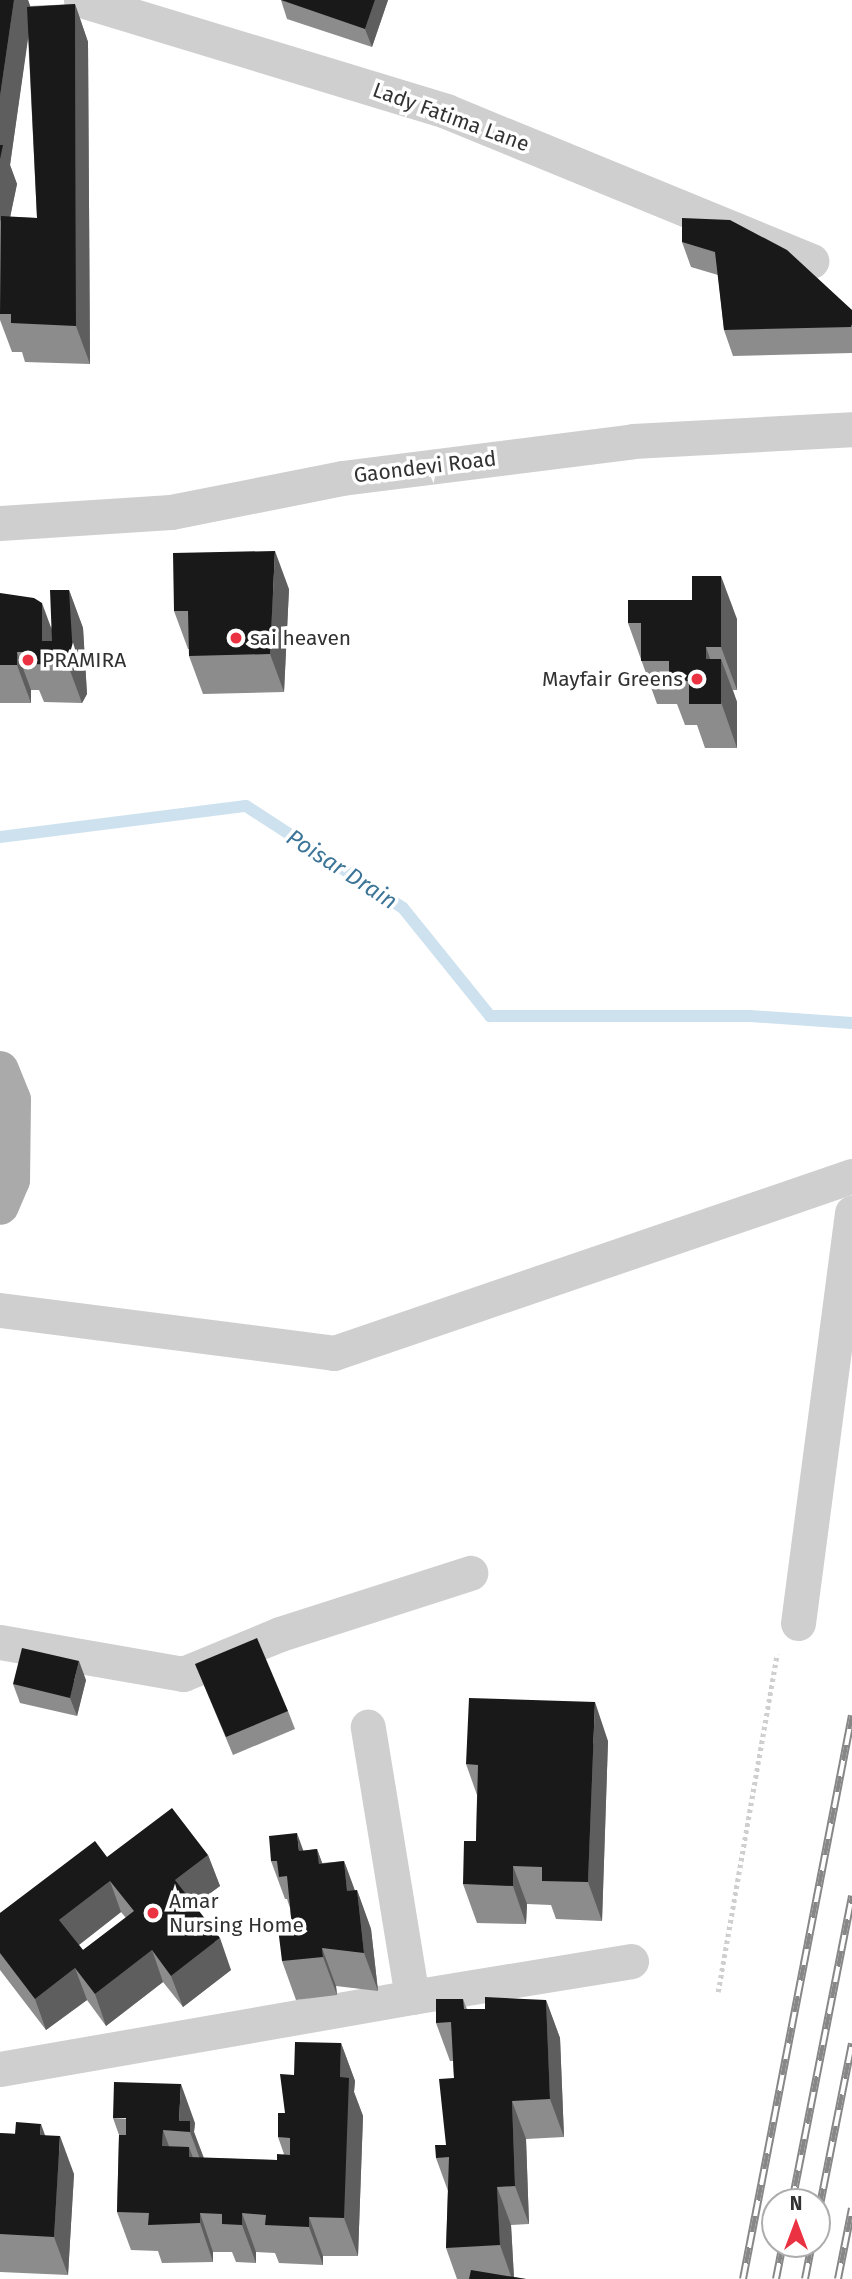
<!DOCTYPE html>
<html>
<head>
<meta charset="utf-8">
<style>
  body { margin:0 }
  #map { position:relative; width:852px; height:2279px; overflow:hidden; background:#fff; font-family:"Fira Sans",sans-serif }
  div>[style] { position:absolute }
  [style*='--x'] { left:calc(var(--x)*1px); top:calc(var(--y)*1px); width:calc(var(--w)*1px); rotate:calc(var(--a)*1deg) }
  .stream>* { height:12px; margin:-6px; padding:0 6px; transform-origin:6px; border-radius:6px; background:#cde1ee }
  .path>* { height:4.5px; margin-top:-2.25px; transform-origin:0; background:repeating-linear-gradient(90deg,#cfcfcf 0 3.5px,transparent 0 7px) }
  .minor>* { height:35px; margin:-17.5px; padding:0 17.5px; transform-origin:17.5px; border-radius:17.5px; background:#cfcfcf }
  .primary>* { height:38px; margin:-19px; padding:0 19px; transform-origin:19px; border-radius:19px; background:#aaa }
  .rail>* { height:8px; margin-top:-4px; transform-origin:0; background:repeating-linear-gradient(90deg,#fff 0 16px,#878787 0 32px); box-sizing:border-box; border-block:2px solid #878787 }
  .wall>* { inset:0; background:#8c8c8c }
  .shaded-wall>* { inset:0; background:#5e5e5e }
  .building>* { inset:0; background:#191919 }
  .dots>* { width:19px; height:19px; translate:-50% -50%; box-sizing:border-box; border:4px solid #fff; border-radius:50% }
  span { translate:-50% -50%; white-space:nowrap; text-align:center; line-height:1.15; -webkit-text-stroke:7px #fff; paint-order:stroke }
  .street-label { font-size:21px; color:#323232 }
  .poi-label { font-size:21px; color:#323232 }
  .left { translate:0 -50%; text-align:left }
  .right { translate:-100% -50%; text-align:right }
  .water-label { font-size:23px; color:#3c7598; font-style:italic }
  .north { position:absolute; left:761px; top:2188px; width:70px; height:70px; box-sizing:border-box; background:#fff; border:2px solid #adadad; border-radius:50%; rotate:0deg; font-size:19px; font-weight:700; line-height:28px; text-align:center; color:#323232 }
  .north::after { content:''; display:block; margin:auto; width:24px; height:32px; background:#ea3242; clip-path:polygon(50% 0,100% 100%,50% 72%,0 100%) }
</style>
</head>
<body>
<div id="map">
  <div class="stream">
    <div style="--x:0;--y:837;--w:248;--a:-7.2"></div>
    <div style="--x:246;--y:806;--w:187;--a:33"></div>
    <div style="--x:403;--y:908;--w:139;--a:51.1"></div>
    <div style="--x:490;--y:1016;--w:260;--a:0"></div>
    <div style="--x:750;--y:1016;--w:102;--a:3.9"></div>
  </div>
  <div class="path">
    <div style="--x:718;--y:1992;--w:343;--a:-80.1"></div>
  </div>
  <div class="minor">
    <div style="--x:81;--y:0;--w:382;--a:16.9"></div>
    <div style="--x:446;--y:111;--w:395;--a:22.3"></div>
    <div style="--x:0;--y:523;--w:171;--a:-3.7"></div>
    <div style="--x:171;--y:512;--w:174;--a:-11.2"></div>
    <div style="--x:342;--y:478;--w:293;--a:-7.2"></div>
    <div style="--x:633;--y:441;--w:219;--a:-3.1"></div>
    <div style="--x:0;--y:1310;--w:337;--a:7.3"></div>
    <div style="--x:334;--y:1353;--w:547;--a:-18.87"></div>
    <div style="--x:798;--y:1623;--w:414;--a:-82.5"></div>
    <div style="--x:0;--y:1642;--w:186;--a:9.9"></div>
    <div style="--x:183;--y:1674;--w:105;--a:-22.4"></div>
    <div style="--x:280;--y:1634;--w:200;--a:-17.8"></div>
    <div style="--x:412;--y:1997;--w:222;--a:-9.3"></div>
    <div style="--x:0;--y:2069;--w:418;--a:-9.9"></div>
    <div style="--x:412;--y:1997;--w:274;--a:-99.3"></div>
  </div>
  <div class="primary">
    <div style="--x:0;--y:1070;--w:32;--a:68"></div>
    <div style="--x:12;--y:1100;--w:80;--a:90.7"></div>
    <div style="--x:11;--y:1180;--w:28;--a:113"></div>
  </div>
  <div class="rail">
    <div style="--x:792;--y:2202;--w:312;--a:-78.9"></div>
    <div style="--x:817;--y:2220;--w:180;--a:-78.8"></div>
    <div style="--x:743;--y:2279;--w:574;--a:-79.06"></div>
    <div style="--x:776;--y:2279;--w:36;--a:-79"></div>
    <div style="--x:805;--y:2279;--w:36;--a:-79"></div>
    <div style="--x:838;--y:2279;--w:72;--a:-78.8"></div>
  </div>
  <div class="wall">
    <div style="clip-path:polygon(evenodd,0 0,28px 0,30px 6px,75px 4px,88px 42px,90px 364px,25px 362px,22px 352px,12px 352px,0 320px,0 0,28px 36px,37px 218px,10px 217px,17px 184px,10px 165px,28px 36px)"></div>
    <div style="clip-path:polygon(281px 0,388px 0,372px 47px,287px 19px)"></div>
    <div style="clip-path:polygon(682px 218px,852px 310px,852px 353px,733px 356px,724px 330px,718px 275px,691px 267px,682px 242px)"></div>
    <div style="clip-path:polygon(289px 589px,284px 692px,203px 694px,189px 656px,189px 649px,188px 649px,174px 611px)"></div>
    <div style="clip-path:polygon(69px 590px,83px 628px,87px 694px,82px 703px,44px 702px,39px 690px,31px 690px,31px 703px,0 703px,0 593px,51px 628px)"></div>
    <div style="clip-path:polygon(737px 619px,737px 690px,733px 690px,737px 702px,737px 748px,705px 748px,697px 725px,685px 725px,677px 704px,657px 704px,628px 623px)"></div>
    <div style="clip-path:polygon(195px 1664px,288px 1711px,295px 1729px,233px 1755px)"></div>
    <div style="clip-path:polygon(86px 1680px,77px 1716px,20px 1703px,13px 1684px)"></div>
    <div style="clip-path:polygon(608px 1741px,602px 1921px,556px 1919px,551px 1905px,527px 1904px,526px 1924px,477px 1923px,463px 1884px,476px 1841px,477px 1795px,466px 1764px)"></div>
    <div style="clip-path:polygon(317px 1849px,322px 1863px,344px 1861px,355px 1891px,357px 1890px,371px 1929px,378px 1991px,336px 1986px,337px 1995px,296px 2000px,282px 1961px,292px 1927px,290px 1908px,287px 1899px,285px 1899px,271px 1861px,303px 1851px)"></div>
    <div style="clip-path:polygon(evenodd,208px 1855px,220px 1886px,194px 1905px,231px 1970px,183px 2007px,163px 1982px,106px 2026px,87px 2000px,46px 2030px,0 1970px,0 1913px,107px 1857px,208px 1855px,121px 1912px,126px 1918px,83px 1950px,79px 1945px,121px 1912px)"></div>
    <div style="clip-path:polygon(463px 1999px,467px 2009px,485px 2009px,546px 2000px,560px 2038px,564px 2137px,526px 2139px,529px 2224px,511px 2225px,514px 2277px,526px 2279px,457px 2279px,446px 2248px,448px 2191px,436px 2158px,446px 2145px,454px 2078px,453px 2061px,450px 2061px,436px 2023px)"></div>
    <div style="clip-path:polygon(341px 2043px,355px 2081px,354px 2092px,363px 2116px,358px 2256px,323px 2256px,323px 2265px,279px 2263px,275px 2253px,256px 2252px,256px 2263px,236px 2262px,232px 2252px,213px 2252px,213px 2262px,162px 2263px,158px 2251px,131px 2250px,117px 2212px,119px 2135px,113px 2118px,195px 2123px,194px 2132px,204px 2158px,277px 2160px,284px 2154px,278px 2137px,285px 2113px,294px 2075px)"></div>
    <div style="clip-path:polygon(0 2133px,45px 2135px,74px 2174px,68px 2275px,0 2272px)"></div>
  </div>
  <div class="shaded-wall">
    <div style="clip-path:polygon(14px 0,28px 0,32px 11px,10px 165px,17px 184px,6px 237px,0 219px,0 96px)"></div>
    <div style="clip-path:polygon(375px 0,388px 0,372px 47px,365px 29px)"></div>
    <div style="clip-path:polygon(75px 4px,88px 42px,90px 364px,76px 326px)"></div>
    <div style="clip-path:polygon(275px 551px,289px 589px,284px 692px,270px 654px)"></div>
    <div style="clip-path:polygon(721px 576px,737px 619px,737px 690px,721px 647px)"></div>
    <div style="clip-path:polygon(69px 590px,83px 628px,87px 694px,82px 703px,68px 665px)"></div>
    <div style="clip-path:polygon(42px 603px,56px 641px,42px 641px)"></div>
    <div style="clip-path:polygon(706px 647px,721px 690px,721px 659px,737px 702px,737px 748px,706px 659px)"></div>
    <div style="clip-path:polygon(17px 652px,31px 690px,31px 703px,17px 665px)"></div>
    <div style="clip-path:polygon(79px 1661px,86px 1680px,77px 1716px,70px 1698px)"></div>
    <div style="clip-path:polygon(595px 1702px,608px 1741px,602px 1921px,588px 1882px)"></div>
    <div style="clip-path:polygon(297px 1833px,311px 1872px,299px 1851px)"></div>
    <div style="clip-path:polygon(317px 1849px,331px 1887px,319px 1864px)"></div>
    <div style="clip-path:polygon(208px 1855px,220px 1886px,186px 1911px,175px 1880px)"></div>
    <div style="clip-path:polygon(344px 1861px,358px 1899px,347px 1891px)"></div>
    <div style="clip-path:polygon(513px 1866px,527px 1904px,526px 1924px,513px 1886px)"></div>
    <div style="clip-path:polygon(110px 1881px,121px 1912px,71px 1951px,59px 1920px)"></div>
    <div style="clip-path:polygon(357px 1890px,371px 1929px,378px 1991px,364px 1953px)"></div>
    <div style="clip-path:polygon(220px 1938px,231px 1970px,183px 2007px,171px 1976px)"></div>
    <div style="clip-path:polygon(322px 1948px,336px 1986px,337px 1995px,323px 1957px)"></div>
    <div style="clip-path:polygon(152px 1950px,163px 1982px,106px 2026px,95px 1994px)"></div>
    <div style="clip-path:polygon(75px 1968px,87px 2000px,46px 2030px,35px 1999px)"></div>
    <div style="clip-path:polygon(546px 2000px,560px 2038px,564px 2137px,550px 2099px)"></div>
    <div style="clip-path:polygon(341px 2043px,355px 2081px,354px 2092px,363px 2116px,358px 2256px,344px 2218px,340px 2077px)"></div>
    <div style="clip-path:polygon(181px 2084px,195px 2123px,194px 2132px,204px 2159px,204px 2170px,190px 2132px,179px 2121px)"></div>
    <div style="clip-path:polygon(512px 2101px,526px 2139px,529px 2224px,515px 2186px)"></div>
    <div style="clip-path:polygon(41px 2124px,55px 2163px,40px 2135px)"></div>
    <div style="clip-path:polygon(163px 2130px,177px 2168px,162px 2146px)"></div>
    <div style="clip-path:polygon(60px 2136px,74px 2174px,68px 2275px,54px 2237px)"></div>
    <div style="clip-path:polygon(189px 2147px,203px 2185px,189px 2157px)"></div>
    <div style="clip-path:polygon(497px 2187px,511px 2225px,514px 2279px,512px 2279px,500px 2245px)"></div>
    <div style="clip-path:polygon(200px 2213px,213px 2252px,213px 2262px,200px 2223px)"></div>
    <div style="clip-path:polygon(242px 2213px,256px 2252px,256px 2263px,242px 2225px)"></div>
    <div style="clip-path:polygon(309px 2217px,323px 2256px,323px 2265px,309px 2227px)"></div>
  </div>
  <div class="building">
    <div style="clip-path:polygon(0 0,14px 0,0 96px)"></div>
    <div style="clip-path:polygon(281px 0,375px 0,365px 29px)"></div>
    <div style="clip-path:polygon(75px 4px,76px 326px,11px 323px,11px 314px,0 314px,1px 216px,37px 218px,27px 7px)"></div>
    <div style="clip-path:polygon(0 145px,3px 145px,0 159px)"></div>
    <div style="clip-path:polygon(682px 218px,730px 220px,787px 250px,852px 310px,852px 324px,851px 327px,724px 330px,715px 252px,682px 242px)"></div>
    <div style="clip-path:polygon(275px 551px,270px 654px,189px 656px,188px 611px,174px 611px,173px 553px)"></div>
    <div style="clip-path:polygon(692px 576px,721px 576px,721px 647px,706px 647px,706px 659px,721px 659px,721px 704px,689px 704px,689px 681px,669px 681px,669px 661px,641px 661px,641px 623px,628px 623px,628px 600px,692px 600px)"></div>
    <div style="clip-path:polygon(50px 590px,69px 590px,73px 656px,68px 665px,30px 664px,30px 652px,17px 652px,17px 665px,0 665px,0 593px,34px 598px,42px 603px,42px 641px,52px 641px)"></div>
    <div style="clip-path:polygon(257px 1638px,288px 1711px,226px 1737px,195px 1664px)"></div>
    <div style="clip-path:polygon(22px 1648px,79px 1661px,70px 1698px,13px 1684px)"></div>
    <div style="clip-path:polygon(469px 1698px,595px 1702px,588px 1882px,542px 1881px,542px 1867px,513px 1866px,513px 1886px,463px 1884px,464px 1841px,476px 1841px,478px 1765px,466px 1764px)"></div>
    <div style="clip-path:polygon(evenodd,172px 1808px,208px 1855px,175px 1880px,220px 1938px,171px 1976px,152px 1950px,95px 1994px,75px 1968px,35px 1999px,0 1953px,0 1913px,95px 1841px,107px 1857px,172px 1808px,110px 1881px,134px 1911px,83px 1950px,59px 1920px,110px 1881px)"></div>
    <div style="clip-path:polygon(297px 1833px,299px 1851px,317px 1849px,319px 1864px,344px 1861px,347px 1891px,357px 1890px,364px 1953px,322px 1948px,323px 1957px,282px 1961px,278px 1928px,292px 1927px,287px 1876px,279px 1877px,277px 1861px,271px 1861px,269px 1836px)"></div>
    <div style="clip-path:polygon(485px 1997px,546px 2000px,550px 2099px,512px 2101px,515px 2186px,497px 2187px,500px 2245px,446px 2248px,449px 2157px,436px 2158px,435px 2145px,446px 2145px,439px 2079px,454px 2078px,451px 2022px,436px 2023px,436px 1999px,463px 1999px,464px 2009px,485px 2009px)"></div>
    <div style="clip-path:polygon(295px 2042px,341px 2043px,340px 2077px,349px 2078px,344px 2218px,309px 2217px,309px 2227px,265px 2225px,266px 2215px,242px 2213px,242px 2225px,222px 2224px,222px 2214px,200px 2213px,200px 2223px,148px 2225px,149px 2213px,117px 2212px,119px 2135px,126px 2135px,126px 2118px,113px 2118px,114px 2082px,181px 2084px,179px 2121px,190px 2121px,190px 2132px,163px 2130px,162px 2146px,189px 2147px,189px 2157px,277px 2160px,277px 2154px,290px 2155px,290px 2138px,278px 2137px,278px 2113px,285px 2113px,280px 2074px,294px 2075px)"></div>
    <div style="clip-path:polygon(16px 2122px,41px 2124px,40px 2135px,60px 2136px,54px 2237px,0 2234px,0 2133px,15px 2134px)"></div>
    <div style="clip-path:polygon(471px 2270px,526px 2279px,469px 2279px)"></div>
  </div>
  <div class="dots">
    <div style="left:236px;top:638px;background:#ea3242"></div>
    <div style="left:28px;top:660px;background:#ea3242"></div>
    <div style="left:697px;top:679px;background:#ea3242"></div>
    <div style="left:153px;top:1913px;background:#ea3242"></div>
  </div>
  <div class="street-label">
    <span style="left:451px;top:117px;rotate:20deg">Lady Fatima Lane</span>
    <span style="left:425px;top:467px;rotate:-7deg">Gaondevi Road</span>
  </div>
  <div class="poi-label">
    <span class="left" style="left:250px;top:638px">sai heaven</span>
    <span class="left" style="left:42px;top:660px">PRAMIRA</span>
    <span class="right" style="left:683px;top:679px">Mayfair Greens</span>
    <span class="left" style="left:169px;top:1913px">Amar<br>Nursing Home</span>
  </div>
  <div class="water-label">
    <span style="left:342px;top:869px;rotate:33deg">Poisar Drain</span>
  </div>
  <div class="north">N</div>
</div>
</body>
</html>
